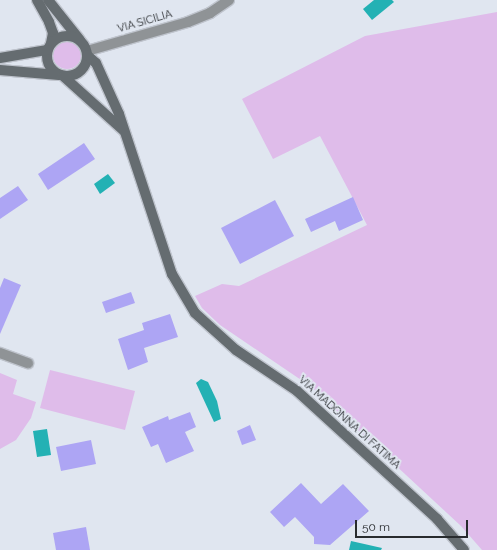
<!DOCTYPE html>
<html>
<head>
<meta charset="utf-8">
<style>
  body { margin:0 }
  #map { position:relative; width:497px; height:550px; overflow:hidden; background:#e0e6f0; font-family:Raleway,sans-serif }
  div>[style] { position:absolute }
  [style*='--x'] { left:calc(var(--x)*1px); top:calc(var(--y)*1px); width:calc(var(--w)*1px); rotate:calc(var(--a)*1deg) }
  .green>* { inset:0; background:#dfbcea }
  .round { border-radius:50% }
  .water>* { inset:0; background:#23b1b4 }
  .building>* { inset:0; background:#ada5f4 }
  .roads { filter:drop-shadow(1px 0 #bfc4cd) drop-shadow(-1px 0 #bfc4cd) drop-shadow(0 1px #bfc4cd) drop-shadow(0 -1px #bfc4cd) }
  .minor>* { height:10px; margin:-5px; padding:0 5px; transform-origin:5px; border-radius:5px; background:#8f9396 }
  .secondary>* { height:10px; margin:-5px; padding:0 5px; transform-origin:5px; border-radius:5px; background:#656c70 }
  .secondary>.ring { margin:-5px; padding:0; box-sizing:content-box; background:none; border:10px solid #656c70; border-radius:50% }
  span { translate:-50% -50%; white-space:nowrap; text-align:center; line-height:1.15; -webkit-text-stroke:4px #e0e6f0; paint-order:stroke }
  .street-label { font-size:11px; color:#282b2e }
  .scale { position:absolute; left:355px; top:520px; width:113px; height:18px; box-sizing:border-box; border:2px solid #282b2e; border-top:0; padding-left:5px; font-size:12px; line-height:14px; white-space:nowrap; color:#282b2e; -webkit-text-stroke:3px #e0e6f0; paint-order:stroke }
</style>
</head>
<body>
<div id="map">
  <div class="green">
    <div style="clip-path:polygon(497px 12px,497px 550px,482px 550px,461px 526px,310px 386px,220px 325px,202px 308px,195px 296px,222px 284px,239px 286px,367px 225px,320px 136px,273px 159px,242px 99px,365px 36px)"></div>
    <div class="round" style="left:53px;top:41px;width:28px;height:28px"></div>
    <div style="clip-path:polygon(50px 370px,135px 391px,125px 430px,40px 408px)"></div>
    <div style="clip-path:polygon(0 373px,17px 380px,13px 394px,36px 402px,31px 418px,16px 440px,0 449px)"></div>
  </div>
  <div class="water">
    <div style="clip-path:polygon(374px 0,392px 0,394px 2px,372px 20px,363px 9px)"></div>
    <div style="clip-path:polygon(108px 174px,115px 183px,100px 194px,94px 184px)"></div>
    <div style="clip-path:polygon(201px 379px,208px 382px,217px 401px,221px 419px,214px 422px,196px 383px)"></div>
    <div style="clip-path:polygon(47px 429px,51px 455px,37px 457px,33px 431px)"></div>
    <div style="clip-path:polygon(351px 541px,382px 548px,381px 550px,349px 550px)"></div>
  </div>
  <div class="building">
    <div style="clip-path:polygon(84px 143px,95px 159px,48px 190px,38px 174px)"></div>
    <div style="clip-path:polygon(18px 186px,28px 200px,0 219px,0 198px)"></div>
    <div style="clip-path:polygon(353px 197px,363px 220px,339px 231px,335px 221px,311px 232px,305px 219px)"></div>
    <div style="clip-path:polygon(275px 200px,294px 236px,240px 264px,221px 228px)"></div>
    <div style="clip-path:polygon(4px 278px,21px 285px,0 334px,0 288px)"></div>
    <div style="clip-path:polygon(131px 292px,135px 303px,106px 313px,102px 302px)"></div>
    <div style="clip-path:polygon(170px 314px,178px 337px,144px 348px,148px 362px,128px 370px,118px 339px,144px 330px,142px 323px)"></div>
    <div style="clip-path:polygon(190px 412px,196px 427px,185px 432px,194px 451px,166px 463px,158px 444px,151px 447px,142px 427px,168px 416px,169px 420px)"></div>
    <div style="clip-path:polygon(250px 425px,256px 440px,242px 445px,237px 431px)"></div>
    <div style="clip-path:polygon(91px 440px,96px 464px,61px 471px,56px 447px)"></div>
    <div style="clip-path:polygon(301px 483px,321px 504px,343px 484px,369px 511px,330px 545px,314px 544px,314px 537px,295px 517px,284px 527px,270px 512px)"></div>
    <div style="clip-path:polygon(86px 527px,90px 550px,56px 550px,53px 533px)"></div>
  </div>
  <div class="roads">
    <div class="minor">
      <div style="--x:87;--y:51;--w:105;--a:-16"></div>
      <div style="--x:188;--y:22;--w:24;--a:-22"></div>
      <div style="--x:210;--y:13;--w:23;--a:-34"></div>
      <div style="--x:0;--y:353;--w:30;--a:20"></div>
    </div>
    <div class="secondary">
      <div style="--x:37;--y:0;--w:25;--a:61"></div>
      <div style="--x:49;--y:22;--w:12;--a:70"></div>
      <div style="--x:53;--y:33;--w:10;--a:101"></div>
      <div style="--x:48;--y:0;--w:51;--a:51.3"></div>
      <div class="ring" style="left:47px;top:36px;width:30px;height:30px"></div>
      <div style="--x:87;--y:55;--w:12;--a:42"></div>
      <div style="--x:96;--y:63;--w:56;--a:65.7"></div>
      <div style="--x:119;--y:114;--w:169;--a:71.7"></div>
      <div style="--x:172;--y:274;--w:45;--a:59.5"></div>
      <div style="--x:195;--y:313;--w:55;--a:42.1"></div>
      <div style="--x:236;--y:350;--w:73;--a:33.9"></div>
      <div style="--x:297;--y:391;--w:190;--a:42.4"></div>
      <div style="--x:437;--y:519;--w:41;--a:48.9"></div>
      <div style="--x:0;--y:58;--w:48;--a:-9.7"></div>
      <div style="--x:0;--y:70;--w:59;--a:4.8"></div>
      <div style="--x:63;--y:76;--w:81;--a:42"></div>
    </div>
  </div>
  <div class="street-label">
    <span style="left:145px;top:22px;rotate:-16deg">VIA SICILIA</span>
    <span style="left:349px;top:423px;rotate:42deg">VIA MADONNA DI FATIMA</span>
  </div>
  <div class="scale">50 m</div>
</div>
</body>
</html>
